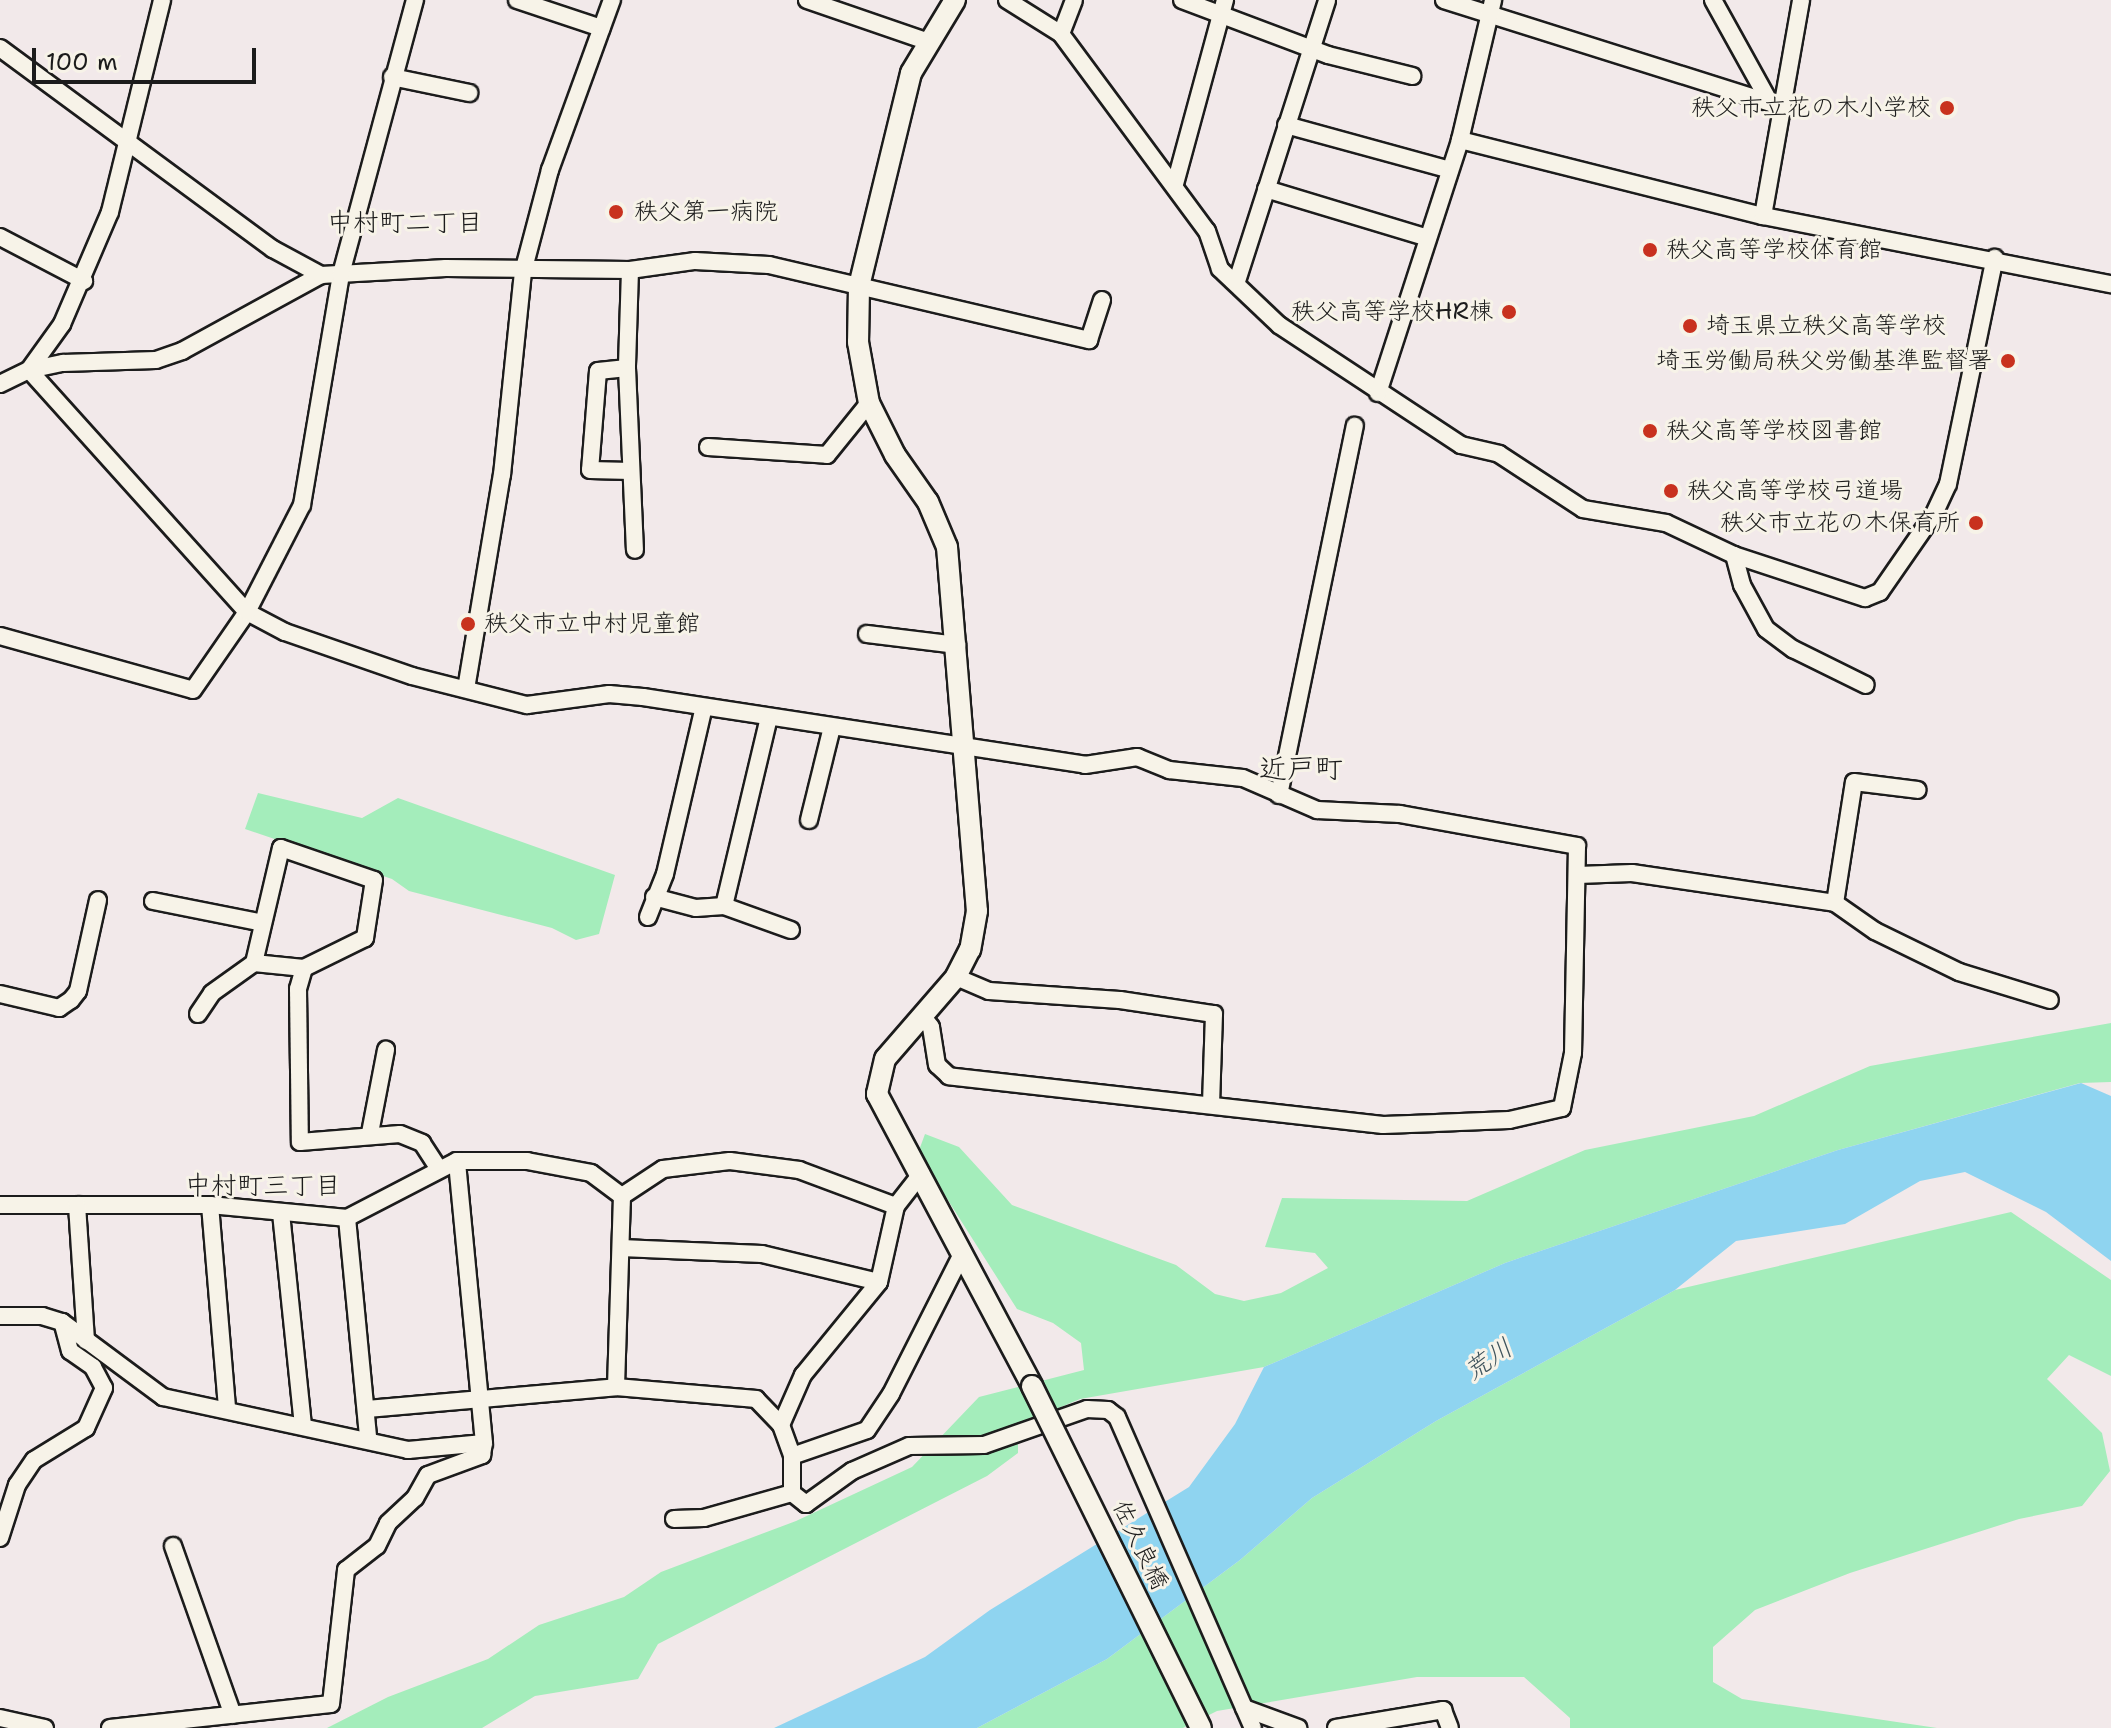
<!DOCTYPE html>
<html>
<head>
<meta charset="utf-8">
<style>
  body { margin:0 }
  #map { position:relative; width:2111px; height:1728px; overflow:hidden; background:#f2e9ea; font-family:"Shantell Sans","Klee One",sans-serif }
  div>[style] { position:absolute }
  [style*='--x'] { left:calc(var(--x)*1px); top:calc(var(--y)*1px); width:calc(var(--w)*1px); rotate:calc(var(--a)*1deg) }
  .green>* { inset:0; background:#a4edbb }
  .water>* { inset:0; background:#8fd4f0 }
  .roads { filter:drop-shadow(2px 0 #1c1c1c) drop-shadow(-2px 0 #1c1c1c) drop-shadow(0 2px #1c1c1c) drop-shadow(0 -2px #1c1c1c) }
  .minor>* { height:16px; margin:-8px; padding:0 8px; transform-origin:8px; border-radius:8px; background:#f7f3e8 }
  .tertiary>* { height:20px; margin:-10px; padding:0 10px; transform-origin:10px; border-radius:10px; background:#f7f3e8 }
  .bridges { filter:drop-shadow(2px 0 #1c1c1c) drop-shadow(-2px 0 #1c1c1c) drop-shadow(0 2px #1c1c1c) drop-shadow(0 -2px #1c1c1c) }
  .tertiary-bridge>* { height:20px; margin:-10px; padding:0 10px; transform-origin:10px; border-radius:10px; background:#f7f3e8 }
  .dots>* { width:22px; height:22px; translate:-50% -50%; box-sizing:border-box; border:4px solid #f7f3e8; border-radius:50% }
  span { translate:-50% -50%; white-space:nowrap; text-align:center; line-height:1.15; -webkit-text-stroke:6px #f7f3e8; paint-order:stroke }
  .poi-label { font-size:24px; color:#1c1c1c }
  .right { translate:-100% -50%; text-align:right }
  .left { translate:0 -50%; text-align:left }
  .street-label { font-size:24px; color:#1c1c1c }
  .neighbourhood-label { font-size:26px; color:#1c1c1c }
  .water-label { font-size:26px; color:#3e535c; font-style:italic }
  .quarter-label { font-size:28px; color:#1c1c1c }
  .scale { position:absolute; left:32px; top:48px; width:224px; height:36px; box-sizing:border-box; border:4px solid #1c1c1c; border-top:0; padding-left:10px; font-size:24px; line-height:28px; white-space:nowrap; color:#1c1c1c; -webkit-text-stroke:6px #f7f3e8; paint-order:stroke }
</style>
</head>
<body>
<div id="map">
  <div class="green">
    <div style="clip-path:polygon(258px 793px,362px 818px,398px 798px,615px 875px,599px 934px,576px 940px,552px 928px,409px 891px,392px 879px,245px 829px)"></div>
    <div style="clip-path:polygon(2111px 1023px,2111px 1082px,2080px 1083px,1838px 1150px,1505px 1263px,1264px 1367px,1080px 1399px,1018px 1425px,1018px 1453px,987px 1476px,658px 1644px,638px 1679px,535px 1696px,482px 1728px,327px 1728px,388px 1697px,488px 1659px,539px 1625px,624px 1597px,661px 1572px,796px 1521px,912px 1467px,979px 1397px,1084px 1370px,1081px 1343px,1053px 1323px,1017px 1309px,918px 1153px,925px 1134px,959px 1147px,1012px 1205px,1176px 1265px,1215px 1294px,1244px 1301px,1281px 1293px,1328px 1268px,1315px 1253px,1265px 1247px,1282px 1198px,1467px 1201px,1585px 1150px,1754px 1116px,1870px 1066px)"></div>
    <div style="clip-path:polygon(2011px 1212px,2111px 1280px,2111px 1376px,2069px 1355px,2047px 1379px,2102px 1433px,2110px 1471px,2082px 1506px,2019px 1519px,1850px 1573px,1755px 1610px,1713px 1647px,1713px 1682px,1742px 1699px,1937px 1728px,1570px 1728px,1570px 1718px,1524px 1677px,1417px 1677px,1217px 1711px,1183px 1728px,977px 1728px,1107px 1659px,1240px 1560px,1312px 1498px,1436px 1421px,1675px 1290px)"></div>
  </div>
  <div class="water">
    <div style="clip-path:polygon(2081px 1083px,2111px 1096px,2111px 1261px,2046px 1212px,1965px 1172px,1920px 1181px,1845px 1224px,1736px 1241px,1675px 1290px,1436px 1421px,1312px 1498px,1240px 1560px,1107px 1659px,977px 1728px,774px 1728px,925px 1657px,990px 1610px,1189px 1487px,1235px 1424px,1264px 1367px,1505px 1263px,1838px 1150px)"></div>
  </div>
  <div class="roads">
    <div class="minor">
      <div style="--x:517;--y:0;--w:89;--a:18.4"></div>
      <div style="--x:807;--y:0;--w:126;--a:19"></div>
      <div style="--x:1007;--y:0;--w:64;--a:32.2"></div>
      <div style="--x:1061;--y:34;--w:245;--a:53.5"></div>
      <div style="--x:1207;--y:231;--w:40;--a:71.1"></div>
      <div style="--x:1220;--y:269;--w:81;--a:43.5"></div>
      <div style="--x:1279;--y:325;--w:218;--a:33.4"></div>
      <div style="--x:1461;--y:445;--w:39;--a:13"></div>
      <div style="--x:1499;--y:454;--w:100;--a:33.2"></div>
      <div style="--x:1583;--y:509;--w:84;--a:9.6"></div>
      <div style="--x:1666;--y:523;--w:75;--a:25.2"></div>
      <div style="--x:1734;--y:555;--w:138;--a:18.2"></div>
      <div style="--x:1865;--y:598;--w:16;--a:-22"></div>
      <div style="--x:1880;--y:592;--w:95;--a:-55.3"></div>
      <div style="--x:1934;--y:514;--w:33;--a:-65"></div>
      <div style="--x:1948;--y:484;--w:231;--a:-78.3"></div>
      <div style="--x:1182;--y:0;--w:156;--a:20.6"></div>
      <div style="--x:1328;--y:55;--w:87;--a:14"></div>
      <div style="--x:1444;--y:0;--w:352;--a:17.5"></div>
      <div style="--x:1713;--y:0;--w:115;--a:61"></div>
      <div style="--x:1061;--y:34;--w:36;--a:-69"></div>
      <div style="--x:0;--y:48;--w:339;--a:36.4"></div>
      <div style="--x:273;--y:249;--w:55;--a:28.4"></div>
      <div style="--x:392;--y:77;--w:79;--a:11.7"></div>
      <div style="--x:1286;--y:125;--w:170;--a:15.3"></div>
      <div style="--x:1460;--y:140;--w:312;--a:14.1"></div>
      <div style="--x:1763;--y:216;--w:355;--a:11.1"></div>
      <div style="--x:1175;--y:184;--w:191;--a:-74.8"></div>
      <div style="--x:1266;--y:189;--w:169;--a:16.8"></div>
      <div style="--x:1763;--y:216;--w:219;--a:-80"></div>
      <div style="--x:0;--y:237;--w:95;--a:27.6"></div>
      <div style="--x:630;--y:270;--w:98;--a:91.8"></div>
      <div style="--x:627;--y:368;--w:182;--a:87.5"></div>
      <div style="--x:1237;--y:281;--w:295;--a:-72.2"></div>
      <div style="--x:627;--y:368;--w:29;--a:174"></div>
      <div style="--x:598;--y:371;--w:99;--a:94.6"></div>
      <div style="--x:590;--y:470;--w:41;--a:1.4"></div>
      <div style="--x:29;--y:370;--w:326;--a:48"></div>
      <div style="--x:247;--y:612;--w:43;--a:27.8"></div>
      <div style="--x:285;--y:632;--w:134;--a:19.1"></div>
      <div style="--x:412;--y:676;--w:119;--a:14.2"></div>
      <div style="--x:527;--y:705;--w:83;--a:-7.6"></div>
      <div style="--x:609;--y:694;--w:34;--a:5"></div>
      <div style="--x:643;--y:697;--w:447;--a:8.7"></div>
      <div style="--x:1085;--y:765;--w:53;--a:-8.7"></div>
      <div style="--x:1137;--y:757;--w:35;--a:22"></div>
      <div style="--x:1169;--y:770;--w:74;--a:6.2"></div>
      <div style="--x:1243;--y:778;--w:81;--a:23.4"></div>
      <div style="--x:1317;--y:810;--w:83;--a:2.8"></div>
      <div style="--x:1400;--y:814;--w:180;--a:10.2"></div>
      <div style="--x:1577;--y:846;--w:207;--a:91.1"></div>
      <div style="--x:1573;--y:1053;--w:56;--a:101.3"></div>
      <div style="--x:1562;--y:1108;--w:54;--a:167.2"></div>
      <div style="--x:1509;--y:1120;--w:126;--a:177.7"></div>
      <div style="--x:1383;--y:1125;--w:437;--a:-173.6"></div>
      <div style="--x:949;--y:1076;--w:16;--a:-137"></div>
      <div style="--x:937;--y:1065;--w:38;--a:-99"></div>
      <div style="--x:931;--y:1027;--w:11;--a:-128"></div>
      <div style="--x:29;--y:370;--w:57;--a:-54.3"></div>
      <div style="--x:62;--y:324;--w:122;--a:-66.8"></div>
      <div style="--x:110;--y:212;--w:218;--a:-76.2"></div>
      <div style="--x:0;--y:384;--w:32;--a:-26"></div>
      <div style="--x:29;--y:370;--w:35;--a:-12"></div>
      <div style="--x:63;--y:363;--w:93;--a:-1.8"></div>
      <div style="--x:156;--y:360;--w:28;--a:-19"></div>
      <div style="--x:182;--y:351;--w:158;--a:-28.7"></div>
      <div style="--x:321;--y:275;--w:125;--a:-3.2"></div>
      <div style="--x:446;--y:268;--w:184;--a:0.6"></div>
      <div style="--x:630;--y:270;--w:66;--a:-7.9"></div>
      <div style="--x:695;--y:261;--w:74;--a:3.1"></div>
      <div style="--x:769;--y:265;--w:329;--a:13.2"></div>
      <div style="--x:1089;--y:340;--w:42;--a:-72"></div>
      <div style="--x:1378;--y:393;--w:266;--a:-72"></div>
      <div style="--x:1460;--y:140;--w:144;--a:-76.7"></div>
      <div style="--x:708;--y:447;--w:119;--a:3.8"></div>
      <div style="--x:827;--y:455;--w:67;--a:-51.1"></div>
      <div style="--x:1734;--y:555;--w:31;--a:75"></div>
      <div style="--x:1742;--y:585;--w:50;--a:61.4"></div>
      <div style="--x:1766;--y:629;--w:34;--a:37"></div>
      <div style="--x:1793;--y:649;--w:81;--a:26.3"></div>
      <div style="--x:867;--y:634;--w:91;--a:7"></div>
      <div style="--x:0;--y:636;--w:200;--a:15.6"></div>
      <div style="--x:193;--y:690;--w:95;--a:-55.3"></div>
      <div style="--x:247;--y:612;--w:120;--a:-62.8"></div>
      <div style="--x:302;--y:505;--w:234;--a:-80.4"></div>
      <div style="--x:341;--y:274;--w:284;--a:-74.9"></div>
      <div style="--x:466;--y:689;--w:217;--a:-80.5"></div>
      <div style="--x:502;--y:475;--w:204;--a:-84.1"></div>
      <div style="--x:523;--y:272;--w:106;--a:-75.2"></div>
      <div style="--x:550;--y:170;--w:181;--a:-70"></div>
      <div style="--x:1279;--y:795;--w:377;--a:-78.4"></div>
      <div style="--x:809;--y:820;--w:96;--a:-76.1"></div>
      <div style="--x:1578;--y:875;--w:54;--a:-2.1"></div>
      <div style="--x:1632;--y:873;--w:205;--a:8.4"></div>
      <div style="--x:1835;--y:903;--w:49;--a:35"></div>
      <div style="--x:1875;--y:931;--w:93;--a:26"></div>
      <div style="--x:1959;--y:972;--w:95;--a:17.1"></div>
      <div style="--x:654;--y:897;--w:43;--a:14.7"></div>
      <div style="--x:696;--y:908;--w:28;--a:-4"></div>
      <div style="--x:724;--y:906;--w:71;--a:19.7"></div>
      <div style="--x:153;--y:901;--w:112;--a:11.3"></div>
      <div style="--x:1835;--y:903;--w:122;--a:-81.1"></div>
      <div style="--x:1854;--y:782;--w:64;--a:7.1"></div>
      <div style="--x:724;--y:906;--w:194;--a:-76.6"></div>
      <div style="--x:648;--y:917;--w:46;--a:-68.4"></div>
      <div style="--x:665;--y:874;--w:171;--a:-76.9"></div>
      <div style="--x:254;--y:963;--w:118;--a:-76.8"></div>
      <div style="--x:281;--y:848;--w:98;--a:19"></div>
      <div style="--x:374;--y:880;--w:59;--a:98.8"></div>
      <div style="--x:365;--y:938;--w:68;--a:153.8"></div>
      <div style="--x:956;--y:977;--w:36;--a:23"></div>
      <div style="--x:989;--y:991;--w:131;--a:3.9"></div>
      <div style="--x:1120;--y:1000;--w:95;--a:8.5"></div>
      <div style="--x:1214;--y:1014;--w:91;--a:91.9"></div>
      <div style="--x:0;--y:994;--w:61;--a:13.3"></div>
      <div style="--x:59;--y:1008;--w:14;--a:-34"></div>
      <div style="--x:71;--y:1000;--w:11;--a:-52"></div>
      <div style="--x:78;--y:991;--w:93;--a:-77.6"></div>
      <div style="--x:198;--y:1014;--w:25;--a:-56"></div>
      <div style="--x:212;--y:993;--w:52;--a:-35.5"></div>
      <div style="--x:254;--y:963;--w:50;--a:5.7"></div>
      <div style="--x:304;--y:968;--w:22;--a:106"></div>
      <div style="--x:298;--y:989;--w:153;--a:89.3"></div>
      <div style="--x:300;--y:1142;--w:100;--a:-4.6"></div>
      <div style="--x:400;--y:1134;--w:24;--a:22"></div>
      <div style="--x:422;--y:1143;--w:30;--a:57"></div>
      <div style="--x:370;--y:1133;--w:85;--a:-79.1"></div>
      <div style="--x:622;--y:1196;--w:49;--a:-33.4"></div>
      <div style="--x:663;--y:1169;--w:67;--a:-6.8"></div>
      <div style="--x:730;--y:1161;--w:70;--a:7.4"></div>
      <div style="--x:799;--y:1170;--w:103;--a:20.4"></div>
      <div style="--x:0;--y:1205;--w:210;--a:0"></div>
      <div style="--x:210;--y:1205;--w:138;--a:5.4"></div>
      <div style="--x:347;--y:1218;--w:124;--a:-27.4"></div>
      <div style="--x:457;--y:1161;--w:70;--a:0"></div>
      <div style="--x:527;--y:1161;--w:65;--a:10.6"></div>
      <div style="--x:591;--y:1173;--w:39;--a:37"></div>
      <div style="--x:622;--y:1196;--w:191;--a:91.8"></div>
      <div style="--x:77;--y:1205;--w:136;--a:86.2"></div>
      <div style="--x:210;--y:1205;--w:205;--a:85.2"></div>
      <div style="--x:281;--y:1213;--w:213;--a:84.1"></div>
      <div style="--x:347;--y:1218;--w:221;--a:84.5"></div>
      <div style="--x:621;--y:1248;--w:141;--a:2.4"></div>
      <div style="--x:762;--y:1254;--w:120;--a:13.5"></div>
      <div style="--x:0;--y:1316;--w:42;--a:0"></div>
      <div style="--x:42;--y:1316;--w:21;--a:17"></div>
      <div style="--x:62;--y:1322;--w:126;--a:36.6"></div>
      <div style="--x:163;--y:1397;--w:251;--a:12.2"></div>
      <div style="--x:408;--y:1450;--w:76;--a:-5.3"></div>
      <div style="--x:484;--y:1443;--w:283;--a:-95.5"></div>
      <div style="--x:367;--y:1409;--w:250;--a:-5"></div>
      <div style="--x:616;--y:1387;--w:141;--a:4.9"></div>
      <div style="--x:756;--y:1399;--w:36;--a:46"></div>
      <div style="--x:781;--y:1425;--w:33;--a:70"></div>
      <div style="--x:792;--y:1456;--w:37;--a:90"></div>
      <div style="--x:792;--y:1493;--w:18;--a:38"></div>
      <div style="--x:806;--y:1504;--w:57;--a:-35.7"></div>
      <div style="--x:852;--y:1471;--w:62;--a:-23.7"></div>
      <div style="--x:909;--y:1446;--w:75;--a:-0.8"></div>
      <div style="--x:984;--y:1445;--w:109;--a:-19.3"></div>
      <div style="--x:1087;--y:1409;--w:21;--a:3"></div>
      <div style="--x:1108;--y:1410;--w:11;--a:38"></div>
      <div style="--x:1117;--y:1417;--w:339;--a:66.4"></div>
      <div style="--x:781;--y:1425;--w:55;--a:-66.3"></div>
      <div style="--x:803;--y:1375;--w:120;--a:-50.7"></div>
      <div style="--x:879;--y:1282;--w:78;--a:-77.4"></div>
      <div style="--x:896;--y:1206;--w:41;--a:-52"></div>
      <div style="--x:792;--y:1456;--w:79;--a:-19.1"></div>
      <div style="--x:867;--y:1430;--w:43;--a:-56.3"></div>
      <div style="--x:891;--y:1394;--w:159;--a:-63.1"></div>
      <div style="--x:674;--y:1519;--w:30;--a:-2"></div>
      <div style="--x:704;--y:1518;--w:91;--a:-15.9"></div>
      <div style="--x:0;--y:1538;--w:56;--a:-72.2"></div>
      <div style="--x:17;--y:1485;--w:30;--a:-56"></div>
      <div style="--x:34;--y:1460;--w:61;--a:-31.6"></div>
      <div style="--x:86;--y:1428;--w:44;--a:-65.8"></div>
      <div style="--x:104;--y:1388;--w:24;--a:-118"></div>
      <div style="--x:93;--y:1367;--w:28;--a:-145"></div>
      <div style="--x:70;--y:1351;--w:30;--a:-105"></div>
      <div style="--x:173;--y:1546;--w:179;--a:70.5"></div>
      <div style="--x:1244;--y:1708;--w:58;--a:20.3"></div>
      <div style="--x:0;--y:1718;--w:46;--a:12.5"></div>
      <div style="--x:110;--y:1728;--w:222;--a:-6.2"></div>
      <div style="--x:331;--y:1704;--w:135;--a:-83.6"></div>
      <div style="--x:346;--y:1570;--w:39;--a:-38"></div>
      <div style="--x:377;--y:1546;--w:25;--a:-64"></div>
      <div style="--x:388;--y:1523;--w:37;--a:-43"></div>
      <div style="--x:415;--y:1498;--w:26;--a:-61"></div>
      <div style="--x:428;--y:1475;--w:58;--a:-20.3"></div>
      <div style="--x:482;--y:1455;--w:12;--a:-81"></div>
      <div style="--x:1336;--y:1728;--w:109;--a:-9.5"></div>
      <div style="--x:1443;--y:1710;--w:19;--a:69"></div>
    </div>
    <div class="tertiary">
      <div style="--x:955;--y:0;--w:85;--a:121.1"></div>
      <div style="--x:911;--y:73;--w:220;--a:103.7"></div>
      <div style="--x:859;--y:287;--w:55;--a:91"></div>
      <div style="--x:858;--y:342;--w:62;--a:79.8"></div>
      <div style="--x:869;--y:403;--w:58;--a:63.4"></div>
      <div style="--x:895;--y:455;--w:57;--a:54.9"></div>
      <div style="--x:928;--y:502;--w:49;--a:67.1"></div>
      <div style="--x:947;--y:547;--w:365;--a:85.3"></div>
      <div style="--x:977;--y:911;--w:39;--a:100"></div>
      <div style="--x:970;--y:949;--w:31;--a:117"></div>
      <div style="--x:956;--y:977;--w:108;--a:130.9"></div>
      <div style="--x:885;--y:1059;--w:36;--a:103"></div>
      <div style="--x:877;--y:1094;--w:331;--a:62"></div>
    </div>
  </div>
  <div class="bridges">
    <div class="tertiary-bridge">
      <div style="--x:1032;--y:1386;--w:381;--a:63.7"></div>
    </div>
  </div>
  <div class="dots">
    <div style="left:1947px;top:108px;background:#c8321e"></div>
    <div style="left:616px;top:212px;background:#c8321e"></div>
    <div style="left:1650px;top:250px;background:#c8321e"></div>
    <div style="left:1509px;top:312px;background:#c8321e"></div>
    <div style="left:1690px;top:326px;background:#c8321e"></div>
    <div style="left:2008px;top:361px;background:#c8321e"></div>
    <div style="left:1650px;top:431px;background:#c8321e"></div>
    <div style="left:1671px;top:491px;background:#c8321e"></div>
    <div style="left:1976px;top:523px;background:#c8321e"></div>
    <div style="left:468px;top:624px;background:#c8321e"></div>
  </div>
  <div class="poi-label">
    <span class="right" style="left:1931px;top:108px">秩父市立花の木小学校</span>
    <span class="left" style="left:634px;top:212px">秩父第一病院</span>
    <span class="left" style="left:1666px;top:250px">秩父高等学校体育館</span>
    <span class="right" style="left:1493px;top:312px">秩父高等学校HR棟</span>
    <span class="left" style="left:1706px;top:326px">埼玉県立秩父高等学校</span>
    <span class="right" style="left:1992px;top:361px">埼玉労働局秩父労働基準監督署</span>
    <span class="left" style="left:1666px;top:431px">秩父高等学校図書館</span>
    <span class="left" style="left:1687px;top:491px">秩父高等学校弓道場</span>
    <span class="right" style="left:1960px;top:523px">秩父市立花の木保育所</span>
    <span class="left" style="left:484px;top:624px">秩父市立中村児童館</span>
  </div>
  <div class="street-label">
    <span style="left:1140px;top:1545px;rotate:64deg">佐久良橋</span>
  </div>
  <div class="neighbourhood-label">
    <span style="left:405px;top:222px">中村町二丁目</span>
    <span style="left:263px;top:1185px">中村町三丁目</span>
  </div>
  <div class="water-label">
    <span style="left:1488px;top:1359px;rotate:-34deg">荒川</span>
  </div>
  <div class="quarter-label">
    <span style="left:1301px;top:768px">近戸町</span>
  </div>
  <div class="scale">100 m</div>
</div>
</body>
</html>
